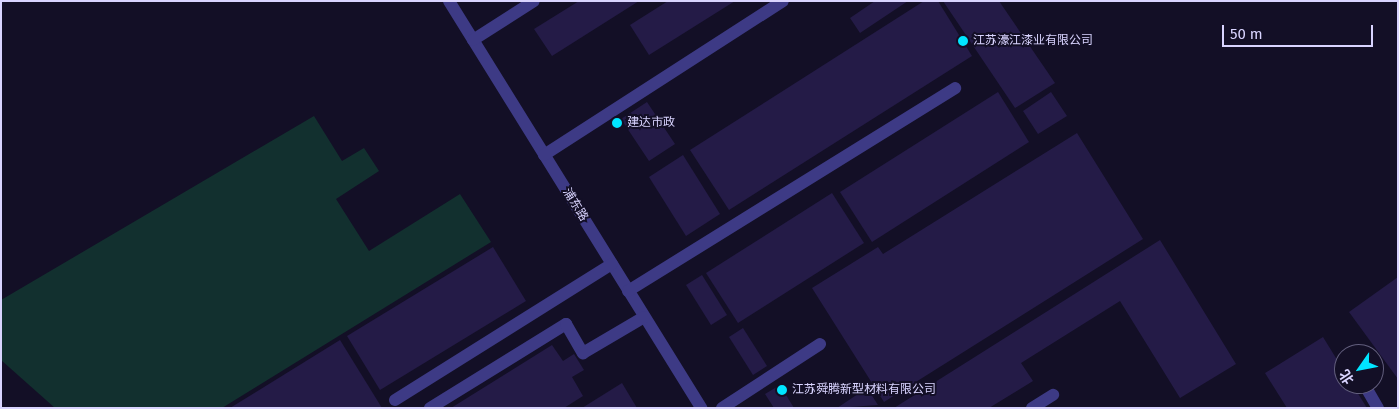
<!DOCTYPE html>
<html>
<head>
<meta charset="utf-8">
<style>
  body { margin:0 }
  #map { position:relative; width:1399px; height:409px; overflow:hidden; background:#130f26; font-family:"Fira Sans","Noto Sans SC",sans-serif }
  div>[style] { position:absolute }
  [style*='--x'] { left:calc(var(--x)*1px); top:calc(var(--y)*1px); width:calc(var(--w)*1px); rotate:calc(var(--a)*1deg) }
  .green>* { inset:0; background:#12302f }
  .building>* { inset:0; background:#241b47 }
  .minor>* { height:12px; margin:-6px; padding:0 6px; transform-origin:6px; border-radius:6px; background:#3d3a85 }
  .dots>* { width:14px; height:14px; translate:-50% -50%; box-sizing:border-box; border:2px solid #130f26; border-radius:50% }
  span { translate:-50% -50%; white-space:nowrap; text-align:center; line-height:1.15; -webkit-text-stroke:4px #130f26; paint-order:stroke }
  .poi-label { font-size:12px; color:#d9d4ff }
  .left { translate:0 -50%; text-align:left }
  .street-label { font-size:12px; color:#d9d4ff }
  .frame { position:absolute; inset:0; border:2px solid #d9d4ff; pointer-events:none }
  .north { position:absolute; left:1334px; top:344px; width:50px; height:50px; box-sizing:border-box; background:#130f26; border:1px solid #625e7d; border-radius:50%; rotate:237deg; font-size:14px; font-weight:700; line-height:20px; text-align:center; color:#d9d4ff }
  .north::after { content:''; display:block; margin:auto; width:18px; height:22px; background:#00e5ff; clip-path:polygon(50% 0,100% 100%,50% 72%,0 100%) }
  .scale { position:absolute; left:1222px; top:25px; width:151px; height:22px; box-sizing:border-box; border:2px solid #d9d4ff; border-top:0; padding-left:6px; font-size:15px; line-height:18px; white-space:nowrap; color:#d9d4ff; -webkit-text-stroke:4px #130f26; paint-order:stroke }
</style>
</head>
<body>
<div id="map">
  <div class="green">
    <div style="clip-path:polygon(314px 116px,342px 161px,364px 148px,379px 171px,336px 199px,369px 251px,460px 194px,491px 242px,222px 408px,55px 408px,1px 360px,1px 300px)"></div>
  </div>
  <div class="building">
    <div style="clip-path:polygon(579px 1px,639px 1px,552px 56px,534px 29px)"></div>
    <div style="clip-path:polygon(668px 1px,735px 1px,649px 55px,630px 25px)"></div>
    <div style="clip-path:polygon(875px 1px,908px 1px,860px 33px,850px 18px)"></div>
    <div style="clip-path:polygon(924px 1px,938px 1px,972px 56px,729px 210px,690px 150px)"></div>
    <div style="clip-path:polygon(943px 1px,999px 1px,1055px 83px,1015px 108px)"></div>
    <div style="clip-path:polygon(998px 92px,1029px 142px,872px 242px,840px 192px)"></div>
    <div style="clip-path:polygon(1051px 92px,1067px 116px,1038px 134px,1023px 111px)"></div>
    <div style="clip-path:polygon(647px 102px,675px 144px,649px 161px,621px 119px)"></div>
    <div style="clip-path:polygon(1077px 133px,1143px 239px,884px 402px,812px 288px,878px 247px,883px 254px)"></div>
    <div style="clip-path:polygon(683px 155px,720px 214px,686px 236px,649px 177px)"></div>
    <div style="clip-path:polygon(832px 193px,864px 243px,738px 323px,706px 273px)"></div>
    <div style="clip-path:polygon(1160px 240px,1236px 364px,1180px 398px,1120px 301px,1021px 363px,1033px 381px,989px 408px,894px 408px)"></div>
    <div style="clip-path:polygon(493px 247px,526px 301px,380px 390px,347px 336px)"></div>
    <div style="clip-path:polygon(702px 275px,727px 315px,711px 325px,686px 285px)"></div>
    <div style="clip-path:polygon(1398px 277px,1398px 379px,1349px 312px)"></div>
    <div style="clip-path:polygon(743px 328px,767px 366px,753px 375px,729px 337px)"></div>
    <div style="clip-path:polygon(1323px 337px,1344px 371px,1344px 384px,1352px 384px,1367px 408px,1287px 408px,1265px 373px)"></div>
    <div style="clip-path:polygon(340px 340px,382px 408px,230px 408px)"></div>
    <div style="clip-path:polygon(552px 345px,563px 361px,574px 354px,584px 370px,572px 377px,583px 396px,564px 408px,451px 408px)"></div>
    <div style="clip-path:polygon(622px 383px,637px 408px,582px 408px)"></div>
    <div style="clip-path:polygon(780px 385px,794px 408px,774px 408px,765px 394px)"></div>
    <div style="clip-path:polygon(867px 388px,878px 405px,837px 408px)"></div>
  </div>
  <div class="minor">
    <div style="--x:449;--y:1;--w:479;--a:58.2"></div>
    <div style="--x:473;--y:40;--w:72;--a:-32.6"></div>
    <div style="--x:544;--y:155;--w:284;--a:-32.8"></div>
    <div style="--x:628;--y:291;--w:385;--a:-31.8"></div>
    <div style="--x:1364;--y:384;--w:28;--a:60"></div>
    <div style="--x:395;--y:400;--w:256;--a:-32.1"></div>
    <div style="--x:430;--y:408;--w:160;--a:-31.7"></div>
    <div style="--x:566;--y:324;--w:34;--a:60"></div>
    <div style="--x:583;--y:353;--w:71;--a:-30.5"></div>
    <div style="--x:722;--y:408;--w:117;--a:-33.1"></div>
    <div style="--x:1032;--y:408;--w:25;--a:-32"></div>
  </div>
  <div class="dots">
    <div style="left:963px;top:41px;background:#00e5ff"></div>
    <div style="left:617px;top:123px;background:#00e5ff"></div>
    <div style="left:782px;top:390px;background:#00e5ff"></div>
  </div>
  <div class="poi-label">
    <span class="left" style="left:973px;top:41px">江苏濠江漆业有限公司</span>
    <span class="left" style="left:627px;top:123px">建达市政</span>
    <span class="left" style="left:792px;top:390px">江苏舜腾新型材料有限公司</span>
  </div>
  <div class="street-label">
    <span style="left:575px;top:205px;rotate:58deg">浦东路</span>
  </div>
  <div class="frame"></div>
  <div class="north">北</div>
  <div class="scale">50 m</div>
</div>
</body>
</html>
